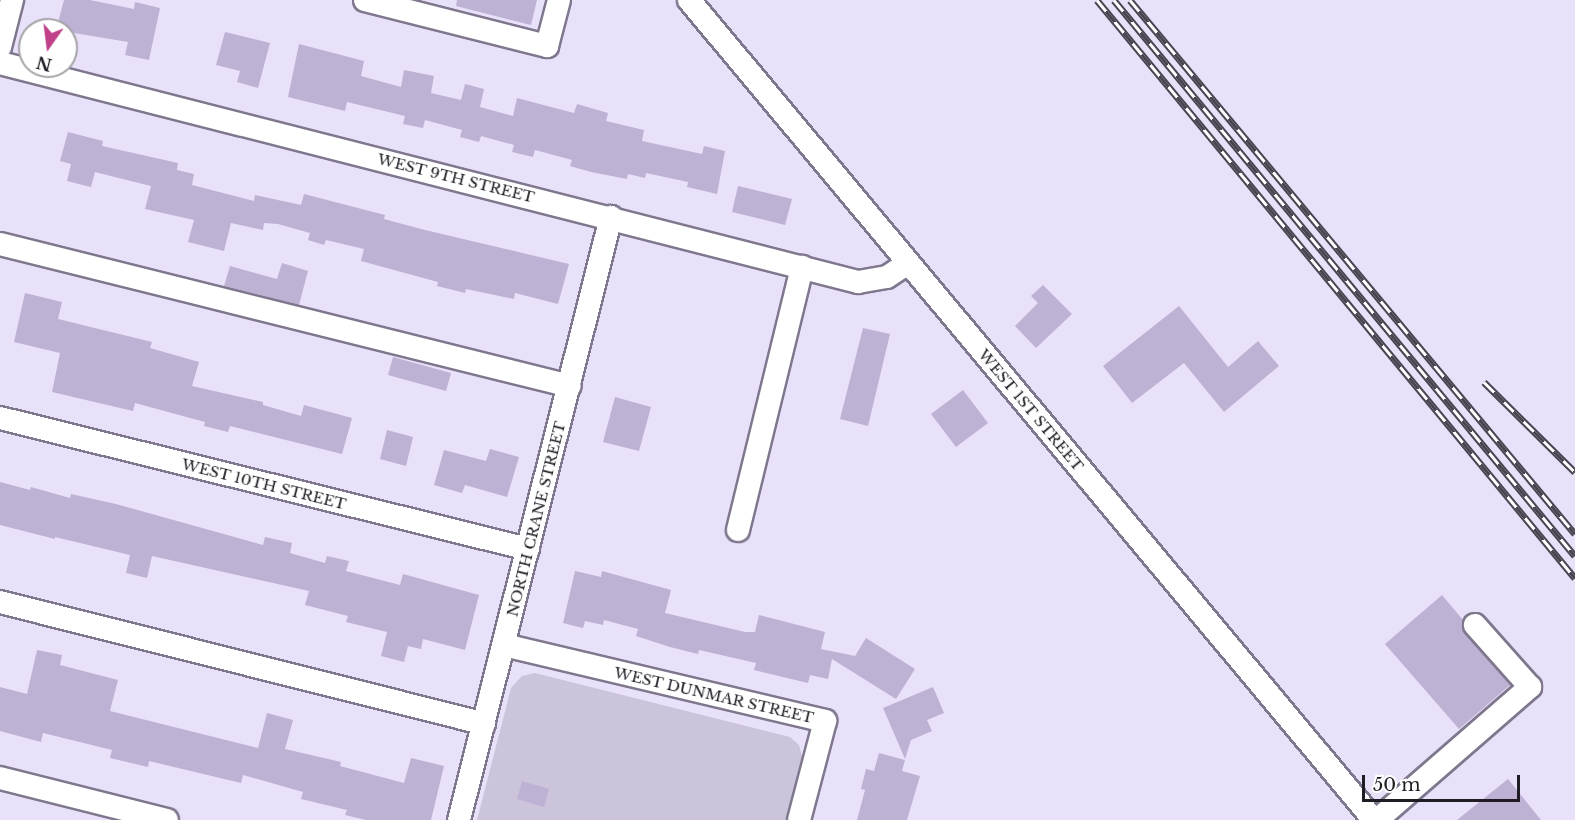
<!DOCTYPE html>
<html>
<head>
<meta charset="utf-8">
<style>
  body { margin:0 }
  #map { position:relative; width:1575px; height:820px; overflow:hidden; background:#e9e0f9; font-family:"Libre Baskerville",serif }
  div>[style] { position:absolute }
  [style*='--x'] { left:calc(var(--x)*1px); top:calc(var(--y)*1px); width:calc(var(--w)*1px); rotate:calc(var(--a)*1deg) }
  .green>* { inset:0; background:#cbc4da }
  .building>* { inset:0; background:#beb2d4 }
  .roads { filter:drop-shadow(2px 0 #7f778d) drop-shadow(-2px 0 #7f778d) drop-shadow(0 2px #7f778d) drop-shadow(0 -2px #7f778d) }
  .minor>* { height:22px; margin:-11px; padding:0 11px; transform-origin:11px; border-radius:11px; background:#fff }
  .rail>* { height:7px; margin-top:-3.5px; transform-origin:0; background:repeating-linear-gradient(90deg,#fff 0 14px,#494550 0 28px); box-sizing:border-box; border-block:2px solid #494550 }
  span { translate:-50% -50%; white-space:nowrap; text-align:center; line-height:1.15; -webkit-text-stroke:6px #fff; paint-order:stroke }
  .street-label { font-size:15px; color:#1f1c24 }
  .north { position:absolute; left:18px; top:18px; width:60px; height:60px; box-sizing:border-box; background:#fff; border:2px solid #a5a4a7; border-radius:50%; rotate:194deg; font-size:16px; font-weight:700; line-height:24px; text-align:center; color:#1f1c24 }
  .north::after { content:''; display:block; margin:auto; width:21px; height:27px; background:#c0408a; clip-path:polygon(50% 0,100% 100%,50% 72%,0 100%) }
  .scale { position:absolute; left:1362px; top:775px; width:158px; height:27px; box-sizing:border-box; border:3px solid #1f1c24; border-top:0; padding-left:8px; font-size:18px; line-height:21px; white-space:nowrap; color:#1f1c24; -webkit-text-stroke:4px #fff; paint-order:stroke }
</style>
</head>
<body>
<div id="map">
  <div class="green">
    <div style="clip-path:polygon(535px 673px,790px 737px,799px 745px,803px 760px,788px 820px,477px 820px,511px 688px,522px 676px)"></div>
  </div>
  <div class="building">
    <div style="clip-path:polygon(64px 0,90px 0,134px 9px,135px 2px,160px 8px,149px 60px,125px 55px,128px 42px,56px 30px)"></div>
    <div style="clip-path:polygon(457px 0,537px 0,531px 25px,456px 6px)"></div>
    <div style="clip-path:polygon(225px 32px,270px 43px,258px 88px,237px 82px,240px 71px,216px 65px)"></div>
    <div style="clip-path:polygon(299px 44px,364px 61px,361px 76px,401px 87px,404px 70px,434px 76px,431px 93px,461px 100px,465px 84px,484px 89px,480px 107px,513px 116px,517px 98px,574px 113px,577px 104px,608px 113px,606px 121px,644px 130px,642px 141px,702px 154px,704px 146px,725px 151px,717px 194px,687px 187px,688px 182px,646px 173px,645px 178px,628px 174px,627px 179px,591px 172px,570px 166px,572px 160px,535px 150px,533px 157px,512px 152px,514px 145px,481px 136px,479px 142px,460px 137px,462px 130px,425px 120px,423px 128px,403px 124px,405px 116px,347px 102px,345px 111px,288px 97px)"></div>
    <div style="clip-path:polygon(68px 132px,103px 141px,102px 146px,178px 163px,177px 170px,194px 174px,192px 185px,254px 201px,255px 195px,301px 205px,304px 194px,385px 215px,384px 219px,425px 230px,569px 264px,558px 304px,515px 293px,514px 299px,466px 289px,465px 293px,437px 286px,438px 282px,361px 261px,364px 249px,326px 240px,324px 245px,308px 240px,310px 233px,278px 224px,264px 223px,263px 230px,231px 223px,224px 251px,188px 242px,194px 220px,145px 209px,151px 186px,95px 172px,91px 187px,67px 181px,71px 164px,60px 161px)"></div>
    <div style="clip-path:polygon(738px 186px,792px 199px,785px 225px,732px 212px)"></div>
    <div style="clip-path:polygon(282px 263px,308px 271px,299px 305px,224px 286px,230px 266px,277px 279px)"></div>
    <div style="clip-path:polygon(1043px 285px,1072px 314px,1036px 348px,1015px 326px,1038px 303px,1031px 296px)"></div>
    <div style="clip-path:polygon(25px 293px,62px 302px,58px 319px,152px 342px,150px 348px,199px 362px,192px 386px,263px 402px,263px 405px,301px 416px,304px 405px,352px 418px,342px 454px,230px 426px,228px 432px,204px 426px,205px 422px,135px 403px,133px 411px,52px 392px,60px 353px,14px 342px)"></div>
    <div style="clip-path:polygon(1179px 306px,1228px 367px,1258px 341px,1279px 366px,1224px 412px,1184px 363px,1132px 403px,1103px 366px)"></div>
    <div style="clip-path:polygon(863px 328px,890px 334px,868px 426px,840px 419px)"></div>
    <div style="clip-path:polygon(393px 357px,451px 373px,446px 391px,388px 375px)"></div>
    <div style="clip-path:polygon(963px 390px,988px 423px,956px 447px,931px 414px)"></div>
    <div style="clip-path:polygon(615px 397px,651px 407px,639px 451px,603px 442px)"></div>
    <div style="clip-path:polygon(387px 430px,413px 437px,406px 466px,380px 459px)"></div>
    <div style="clip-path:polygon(490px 449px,519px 457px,507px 497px,465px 485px,462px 493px,434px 485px,444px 450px,486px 461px)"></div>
    <div style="clip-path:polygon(0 482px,30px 490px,31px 487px,70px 498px,71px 494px,116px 504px,263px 545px,265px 537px,292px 543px,290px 553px,325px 563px,327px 556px,349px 561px,346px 571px,400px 585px,403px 574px,479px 595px,465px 650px,423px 639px,421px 649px,408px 646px,404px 662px,381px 656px,387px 632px,346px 622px,348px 616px,305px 605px,309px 591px,152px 556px,147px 578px,126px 573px,130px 555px,55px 537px,55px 539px,0 525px)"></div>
    <div style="clip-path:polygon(575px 571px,601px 577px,602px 571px,671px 590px,665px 613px,745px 632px,755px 632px,759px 615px,825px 632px,821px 649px,855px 656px,866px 638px,915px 669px,896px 699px,832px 659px,828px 679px,810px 675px,808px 683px,754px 670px,756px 663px,699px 650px,698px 654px,670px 647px,636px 636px,638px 629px,604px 620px,603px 625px,585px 621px,583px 628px,563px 623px)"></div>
    <div style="clip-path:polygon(1442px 595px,1463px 620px,1462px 627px,1465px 634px,1510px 685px,1459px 729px,1385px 644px)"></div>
    <div style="clip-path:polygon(37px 650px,62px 655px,60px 665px,118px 680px,110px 711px,258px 748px,267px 713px,293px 720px,285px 749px,341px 762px,340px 766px,404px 783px,411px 758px,444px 766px,431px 820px,366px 820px,345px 815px,347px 810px,301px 799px,303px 792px,243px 775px,241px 783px,149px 761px,148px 767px,110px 758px,112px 750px,43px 733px,41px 742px,0 731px,0 687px,27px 694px)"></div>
    <div style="clip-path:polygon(933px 687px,944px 713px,927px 720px,932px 731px,911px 740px,905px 759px,883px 708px)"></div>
    <div style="clip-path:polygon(879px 753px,905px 760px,902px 771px,920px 776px,907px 820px,857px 820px,865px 790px,861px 789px,866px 769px,874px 771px)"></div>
    <div style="clip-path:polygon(1508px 779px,1541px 820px,1457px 820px)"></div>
    <div style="clip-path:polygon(522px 781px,549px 789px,544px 807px,517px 799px)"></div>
  </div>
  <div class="roads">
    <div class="minor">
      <div style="--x:365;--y:0;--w:188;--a:14.2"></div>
      <div style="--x:547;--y:46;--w:48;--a:-75.4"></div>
      <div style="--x:689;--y:0;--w:1068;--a:50.13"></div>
      <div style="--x:0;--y:47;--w:49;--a:-75.7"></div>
      <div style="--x:0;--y:63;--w:886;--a:14.32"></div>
      <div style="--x:858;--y:282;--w:29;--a:-10"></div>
      <div style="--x:887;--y:277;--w:25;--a:-34"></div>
      <div style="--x:0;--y:244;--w:587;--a:13.99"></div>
      <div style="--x:0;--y:418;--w:544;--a:13.93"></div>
      <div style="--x:738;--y:530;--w:271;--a:-76.3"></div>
      <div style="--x:0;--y:602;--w:499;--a:14.1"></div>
      <div style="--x:504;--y:645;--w:330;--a:13.3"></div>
      <div style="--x:825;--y:721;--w:102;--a:104.7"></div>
      <div style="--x:0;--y:778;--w:172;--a:14.1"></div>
      <div style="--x:459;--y:820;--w:622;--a:-75.85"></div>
      <div style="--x:1377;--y:820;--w:203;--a:-41"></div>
      <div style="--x:1530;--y:687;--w:83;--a:-131.6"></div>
    </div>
  </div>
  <div class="rail">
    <div style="--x:1097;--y:0;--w:750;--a:50.41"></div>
    <div style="--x:1114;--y:0;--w:722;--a:50.34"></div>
    <div style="--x:1130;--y:0;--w:695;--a:50.19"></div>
    <div style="--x:1484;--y:382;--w:128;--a:44.7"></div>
  </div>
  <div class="street-label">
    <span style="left:456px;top:178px;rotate:14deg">WEST 9TH STREET</span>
    <span style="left:1031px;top:410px;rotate:50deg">WEST 1ST STREET</span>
    <span style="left:264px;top:484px;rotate:14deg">WEST 10TH STREET</span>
    <span style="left:536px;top:519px;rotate:-76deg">NORTH CRANE STREET</span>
    <span style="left:714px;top:695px;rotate:13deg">WEST DUNMAR STREET</span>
  </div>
  <div class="north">N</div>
  <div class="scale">50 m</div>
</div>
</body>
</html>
